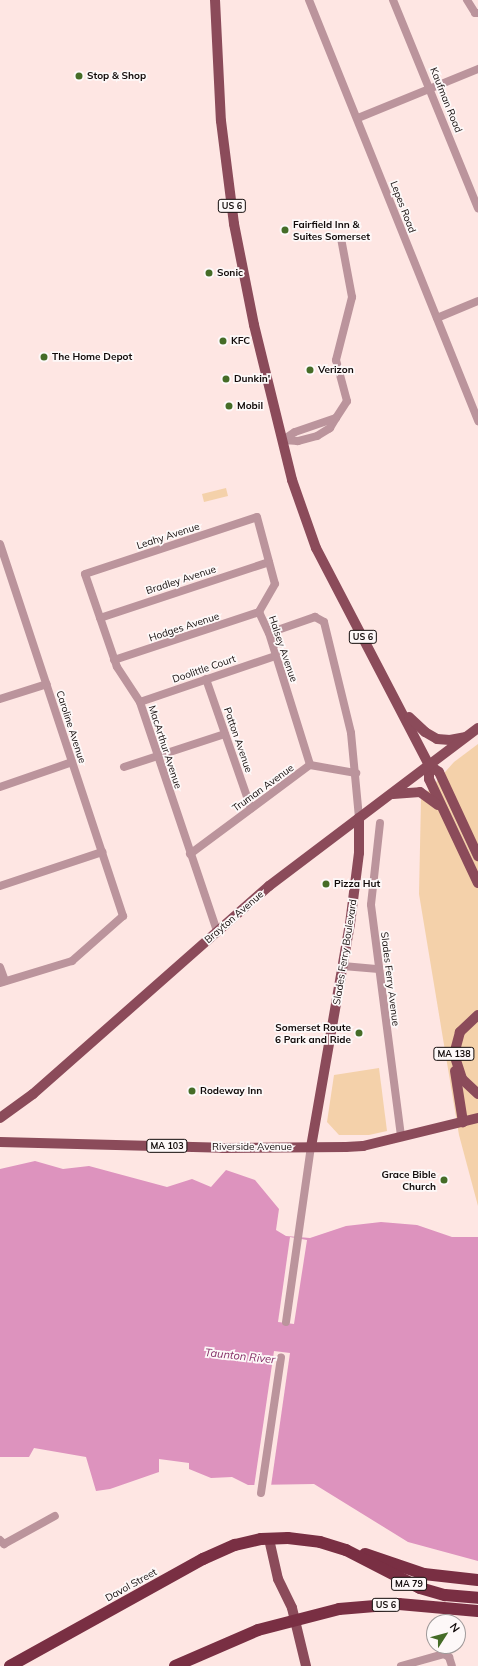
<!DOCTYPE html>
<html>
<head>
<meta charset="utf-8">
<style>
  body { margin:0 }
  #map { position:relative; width:478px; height:1666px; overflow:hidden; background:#fee6e3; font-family:Mulish,sans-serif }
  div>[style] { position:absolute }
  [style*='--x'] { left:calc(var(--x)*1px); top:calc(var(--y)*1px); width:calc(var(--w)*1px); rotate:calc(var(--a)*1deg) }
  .green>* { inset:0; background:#f4d1aa }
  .water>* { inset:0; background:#dd93be }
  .pier>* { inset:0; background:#fee6e3 }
  .minor>* { height:8px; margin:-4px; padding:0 4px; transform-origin:4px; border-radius:4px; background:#bb949c }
  .major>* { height:10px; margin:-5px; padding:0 5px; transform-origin:5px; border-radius:5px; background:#8b4b5a }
  .highway>* { height:12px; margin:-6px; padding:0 6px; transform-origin:6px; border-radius:6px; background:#792f43 }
  .dots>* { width:11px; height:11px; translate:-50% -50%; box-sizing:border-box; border:2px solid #fdf8f8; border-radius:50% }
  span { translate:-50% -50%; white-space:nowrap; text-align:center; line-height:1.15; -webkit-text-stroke:3.5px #fdf8f8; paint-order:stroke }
  .shield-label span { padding:1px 3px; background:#fdf8f8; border:1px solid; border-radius:3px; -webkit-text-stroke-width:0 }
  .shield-label { font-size:9px; color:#120b0a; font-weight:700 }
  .poi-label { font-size:10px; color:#120b0a; font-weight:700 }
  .left { translate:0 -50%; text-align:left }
  .right { translate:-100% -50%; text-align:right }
  .street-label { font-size:10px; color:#120b0a }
  .water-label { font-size:11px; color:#842e66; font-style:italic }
  .north { position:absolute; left:426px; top:1614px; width:40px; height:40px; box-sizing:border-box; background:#fdf8f8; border:1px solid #9f9999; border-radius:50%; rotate:54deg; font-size:11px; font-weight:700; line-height:16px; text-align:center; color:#120b0a }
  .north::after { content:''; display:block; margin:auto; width:14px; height:18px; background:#456c27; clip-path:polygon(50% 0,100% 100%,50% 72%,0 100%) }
</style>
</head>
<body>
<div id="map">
  <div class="green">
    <div style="clip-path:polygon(226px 488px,228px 496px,204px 502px,202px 494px)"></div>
    <div style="clip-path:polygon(478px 744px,478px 1206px,459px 1135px,419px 894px,421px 799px,454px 762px)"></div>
    <div style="clip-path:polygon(379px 1068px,387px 1131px,369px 1135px,339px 1135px,327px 1122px,334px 1075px)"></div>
  </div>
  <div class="water">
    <div style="clip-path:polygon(35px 1161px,63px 1169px,89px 1166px,167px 1187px,192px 1179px,211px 1187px,226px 1170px,255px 1180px,279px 1209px,276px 1230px,286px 1236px,310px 1238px,346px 1226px,381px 1222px,417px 1225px,452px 1237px,478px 1237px,478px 1561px,408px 1542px,314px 1484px,248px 1485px,232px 1477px,211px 1478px,189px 1469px,189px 1463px,159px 1459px,159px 1472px,110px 1489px,96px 1491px,86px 1457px,34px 1448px,29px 1457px,0 1457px,0 1169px)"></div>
  </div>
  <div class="pier">
    <div style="clip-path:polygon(290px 1237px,307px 1240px,294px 1324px,278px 1322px)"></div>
    <div style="clip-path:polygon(274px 1351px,290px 1353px,271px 1486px,254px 1487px)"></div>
  </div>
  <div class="minor">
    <div style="--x:309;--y:0;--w:454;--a:68.1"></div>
    <div style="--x:393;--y:0;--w:225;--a:67.8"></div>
    <div style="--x:467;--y:0;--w:15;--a:58"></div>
    <div style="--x:475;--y:13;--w:3;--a:0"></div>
    <div style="--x:358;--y:118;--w:130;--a:-22.2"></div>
    <div style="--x:437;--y:318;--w:44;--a:-22.5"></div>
    <div style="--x:336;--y:418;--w:20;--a:-57"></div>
    <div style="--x:347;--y:401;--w:42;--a:-105"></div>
    <div style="--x:336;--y:360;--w:65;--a:-75.7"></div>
    <div style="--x:352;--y:297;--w:60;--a:-100.6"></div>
    <div style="--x:336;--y:418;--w:12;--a:121"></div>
    <div style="--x:330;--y:428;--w:15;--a:148"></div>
    <div style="--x:317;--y:436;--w:20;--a:165"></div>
    <div style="--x:298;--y:441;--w:15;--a:-176"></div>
    <div style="--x:283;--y:440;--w:14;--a:-34"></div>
    <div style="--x:295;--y:432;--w:43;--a:-18.9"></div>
    <div style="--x:0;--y:544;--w:392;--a:71.7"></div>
    <div style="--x:123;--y:916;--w:68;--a:138.6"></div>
    <div style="--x:72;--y:961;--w:75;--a:163"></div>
    <div style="--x:100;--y:618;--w:178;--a:-18.3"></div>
    <div style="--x:269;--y:633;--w:49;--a:-19.2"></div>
    <div style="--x:315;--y:617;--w:10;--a:29"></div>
    <div style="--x:324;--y:622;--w:114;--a:76.3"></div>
    <div style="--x:351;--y:733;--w:85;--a:84.6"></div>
    <div style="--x:114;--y:660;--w:153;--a:-18.3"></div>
    <div style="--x:206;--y:679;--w:137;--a:70.8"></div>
    <div style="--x:0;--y:699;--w:49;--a:-17.7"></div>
    <div style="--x:140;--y:702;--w:143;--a:-18.8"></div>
    <div style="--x:124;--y:767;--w:106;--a:-18.1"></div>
    <div style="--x:0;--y:787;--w:76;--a:-19.1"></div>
    <div style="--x:380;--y:823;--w:82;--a:96.3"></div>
    <div style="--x:371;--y:905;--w:234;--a:82.6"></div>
    <div style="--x:190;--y:854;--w:149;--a:-36.6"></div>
    <div style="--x:310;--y:765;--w:47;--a:9.9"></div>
    <div style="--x:0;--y:886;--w:108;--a:-18.4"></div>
    <div style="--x:217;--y:931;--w:242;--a:-108.6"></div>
    <div style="--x:140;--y:702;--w:42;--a:-123.3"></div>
    <div style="--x:117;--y:667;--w:98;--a:-109"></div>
    <div style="--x:85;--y:574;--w:181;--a:-18.3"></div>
    <div style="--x:257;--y:517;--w:69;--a:75"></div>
    <div style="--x:275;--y:584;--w:32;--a:120"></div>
    <div style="--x:259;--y:612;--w:23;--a:65"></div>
    <div style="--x:269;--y:633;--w:138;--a:72.7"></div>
    <div style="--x:343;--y:966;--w:36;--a:5"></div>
    <div style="--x:0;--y:967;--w:15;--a:70"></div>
    <div style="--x:286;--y:1322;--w:177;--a:-81.9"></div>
    <div style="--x:261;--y:1493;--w:137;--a:-81.6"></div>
    <div style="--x:0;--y:1540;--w:6;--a:45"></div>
    <div style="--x:4;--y:1544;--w:58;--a:-28.8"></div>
    <div style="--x:401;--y:1666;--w:45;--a:-15.6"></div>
    <div style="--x:444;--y:1654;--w:6;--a:31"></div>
    <div style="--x:449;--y:1657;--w:9;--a:72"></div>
  </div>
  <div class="major">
    <div style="--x:215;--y:0;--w:121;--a:87.2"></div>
    <div style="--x:221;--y:121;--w:104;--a:82.8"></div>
    <div style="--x:234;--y:224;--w:103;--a:78.8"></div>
    <div style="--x:254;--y:325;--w:160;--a:76.2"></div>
    <div style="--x:292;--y:480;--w:72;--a:70.6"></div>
    <div style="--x:316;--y:548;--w:245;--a:62.5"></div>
    <div style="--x:409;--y:717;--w:22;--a:43"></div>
    <div style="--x:425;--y:732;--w:14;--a:30"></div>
    <div style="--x:437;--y:739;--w:13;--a:4"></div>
    <div style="--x:450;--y:740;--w:15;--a:-11"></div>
    <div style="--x:429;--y:765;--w:14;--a:90"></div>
    <div style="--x:429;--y:779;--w:115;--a:64.8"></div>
    <div style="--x:429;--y:765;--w:12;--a:35"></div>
    <div style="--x:439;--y:772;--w:93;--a:65.1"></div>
    <div style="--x:393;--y:794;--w:27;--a:-4"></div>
    <div style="--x:420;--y:792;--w:22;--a:36"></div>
    <div style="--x:478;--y:1015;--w:25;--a:137"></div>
    <div style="--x:460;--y:1032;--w:23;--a:105"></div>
    <div style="--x:454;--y:1054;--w:26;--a:72"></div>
    <div style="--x:462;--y:1079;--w:22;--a:43"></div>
    <div style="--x:455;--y:1071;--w:52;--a:81.1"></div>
    <div style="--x:0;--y:1118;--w:41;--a:-36"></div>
    <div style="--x:33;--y:1094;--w:315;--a:-41.4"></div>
    <div style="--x:269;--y:886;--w:262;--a:-37.1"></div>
    <div style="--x:0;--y:1142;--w:222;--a:1.5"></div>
    <div style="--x:222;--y:1148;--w:124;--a:-0.5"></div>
    <div style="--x:346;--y:1147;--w:17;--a:-3"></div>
    <div style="--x:363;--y:1146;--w:118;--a:-13.7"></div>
    <div style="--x:311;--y:1147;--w:226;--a:-80.1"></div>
    <div style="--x:350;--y:924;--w:72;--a:-82.8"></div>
    <div style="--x:359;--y:853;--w:35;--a:-90"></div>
    <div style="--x:269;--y:1539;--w:41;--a:77.3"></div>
    <div style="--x:278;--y:1579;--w:32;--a:64"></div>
    <div style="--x:292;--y:1608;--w:60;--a:76.4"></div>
  </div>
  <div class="highway">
    <div style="--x:365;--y:1554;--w:62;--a:18.7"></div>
    <div style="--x:424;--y:1574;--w:54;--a:6.3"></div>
    <div style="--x:10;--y:1666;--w:221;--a:-29"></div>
    <div style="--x:203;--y:1559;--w:35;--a:-24"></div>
    <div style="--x:235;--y:1545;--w:27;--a:-13"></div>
    <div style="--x:261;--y:1539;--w:27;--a:-2"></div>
    <div style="--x:288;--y:1538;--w:32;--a:7"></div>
    <div style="--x:320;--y:1542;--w:27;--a:17"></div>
    <div style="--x:346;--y:1550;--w:83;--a:27.2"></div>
    <div style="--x:420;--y:1588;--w:26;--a:16"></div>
    <div style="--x:445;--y:1595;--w:33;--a:5"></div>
    <div style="--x:175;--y:1666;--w:90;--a:-23.4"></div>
    <div style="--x:258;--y:1630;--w:84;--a:-14.5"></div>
    <div style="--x:339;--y:1609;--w:60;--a:-4.8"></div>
    <div style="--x:399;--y:1604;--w:79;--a:5.1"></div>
  </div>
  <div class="dots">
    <div style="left:79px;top:76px;background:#456c27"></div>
    <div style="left:285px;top:230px;background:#456c27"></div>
    <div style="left:209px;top:273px;background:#456c27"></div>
    <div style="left:223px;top:341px;background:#456c27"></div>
    <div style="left:44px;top:357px;background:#456c27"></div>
    <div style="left:310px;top:370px;background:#456c27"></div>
    <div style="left:226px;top:379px;background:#456c27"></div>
    <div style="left:229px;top:406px;background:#456c27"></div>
    <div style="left:326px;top:884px;background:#456c27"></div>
    <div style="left:359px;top:1033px;background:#456c27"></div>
    <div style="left:192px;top:1091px;background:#456c27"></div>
    <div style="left:444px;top:1180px;background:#456c27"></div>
  </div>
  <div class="shield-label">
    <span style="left:232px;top:206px">US 6</span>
    <span style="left:363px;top:637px">US 6</span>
    <span style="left:454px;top:1054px">MA 138</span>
    <span style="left:167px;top:1146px">MA 103</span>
    <span style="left:409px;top:1584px">MA 79</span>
    <span style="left:386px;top:1605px">US 6</span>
  </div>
  <div class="poi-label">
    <span class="left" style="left:87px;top:76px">Stop &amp; Shop</span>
    <span class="left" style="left:293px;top:230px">Fairfield Inn &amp;<br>Suites Somerset</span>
    <span class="left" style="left:217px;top:273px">Sonic</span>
    <span class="left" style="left:231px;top:341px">KFC</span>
    <span class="left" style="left:52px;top:357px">The Home Depot</span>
    <span class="left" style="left:318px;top:370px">Verizon</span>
    <span class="left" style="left:234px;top:379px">Dunkin'</span>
    <span class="left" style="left:237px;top:406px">Mobil</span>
    <span class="left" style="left:334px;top:884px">Pizza Hut</span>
    <span class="right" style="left:351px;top:1033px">Somerset Route<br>6 Park and Ride</span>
    <span class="left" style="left:200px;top:1091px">Rodeway Inn</span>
    <span class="right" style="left:436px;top:1180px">Grace Bible<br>Church</span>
  </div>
  <div class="street-label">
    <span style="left:446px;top:100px;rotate:68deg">Kaufman Road</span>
    <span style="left:403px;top:207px;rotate:69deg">Lepes Road</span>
    <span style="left:168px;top:536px;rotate:-18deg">Leahy Avenue</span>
    <span style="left:181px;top:580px;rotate:-18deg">Bradley Avenue</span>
    <span style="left:184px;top:627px;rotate:-18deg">Hodges Avenue</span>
    <span style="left:283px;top:649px;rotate:71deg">Halsey Avenue</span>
    <span style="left:204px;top:669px;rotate:-19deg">Doolittle Court</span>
    <span style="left:71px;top:727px;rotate:72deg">Caroline Avenue</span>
    <span style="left:238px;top:740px;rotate:71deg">Patton Avenue</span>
    <span style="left:165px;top:747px;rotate:72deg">MacArthur Avenue</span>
    <span style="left:263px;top:788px;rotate:-36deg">Truman Avenue</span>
    <span style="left:234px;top:917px;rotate:-41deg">Brayton Avenue</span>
    <span style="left:345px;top:952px;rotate:-81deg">Slades Ferry Boulevard</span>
    <span style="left:390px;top:979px;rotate:83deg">Slades Ferry Avenue</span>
    <span style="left:252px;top:1147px">Riverside Avenue</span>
    <span style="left:131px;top:1585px;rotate:-29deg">Davol Street</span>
  </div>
  <div class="water-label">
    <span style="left:240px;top:1356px;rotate:6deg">Taunton River</span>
  </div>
  <div class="north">N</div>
</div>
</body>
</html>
